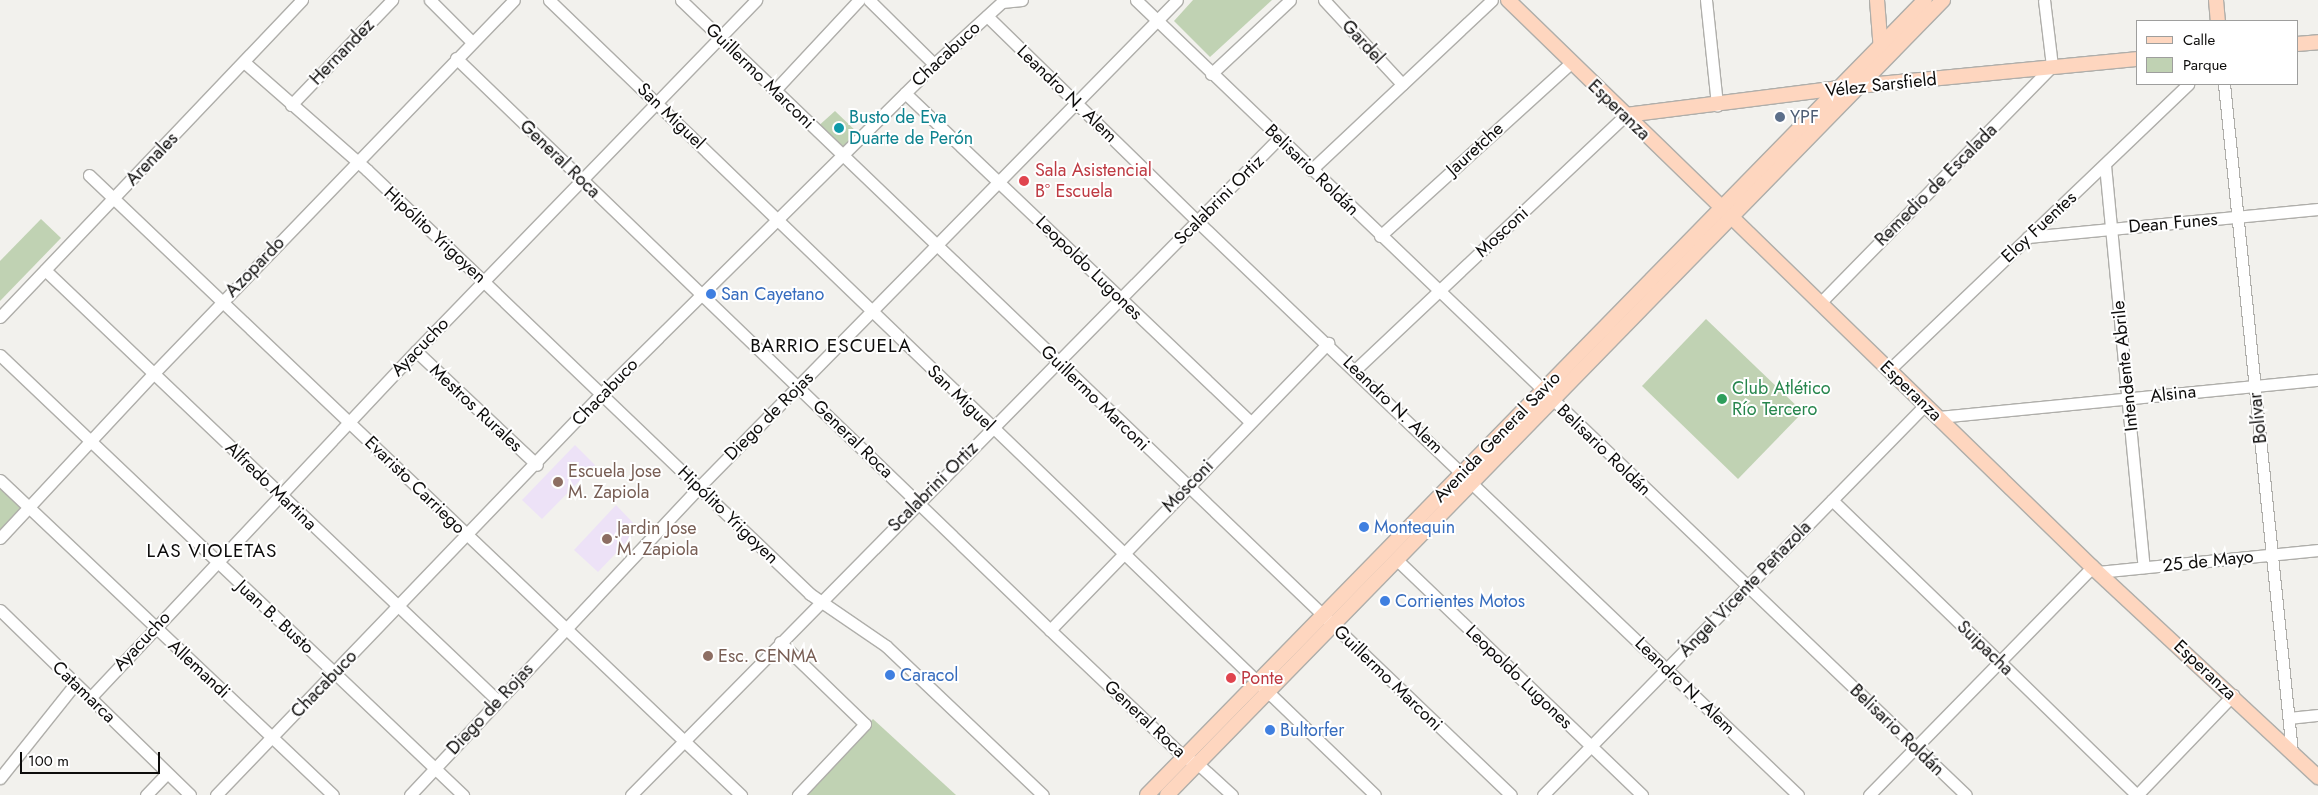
<!DOCTYPE html>
<html>
<head>
<meta charset="utf-8">
<style>
  body { margin:0 }
  #map { position:relative; width:2318px; height:795px; overflow:hidden; background:#f2f1ed; font-family:Jost,sans-serif }
  div>[style] { position:absolute }
  [style*='--x'] { left:calc(var(--x)*1px); top:calc(var(--y)*1px); width:calc(var(--w)*1px); rotate:calc(var(--a)*1deg) }
  .education>* { inset:0; background:#ede2f7 }
  .green>* { inset:0; background:#c0d2b3 }
  .roads { filter:drop-shadow(1px 0 #afaeaa) drop-shadow(-1px 0 #afaeaa) drop-shadow(0 1px #afaeaa) drop-shadow(0 -1px #afaeaa) }
  .minor>* { height:11px; margin:-5.5px; padding:0 5.5px; transform-origin:5.5px; border-radius:5.5px; background:#fff }
  .major>* { height:14px; margin:-7px; padding:0 7px; transform-origin:7px; border-radius:7px; background:#fed6bf }
  .dots>* { width:14px; height:14px; translate:-50% -50%; box-sizing:border-box; border:2px solid #fff; border-radius:50% }
  span { translate:-50% -50%; white-space:nowrap; text-align:center; line-height:1.15; -webkit-text-stroke:4px #fff; paint-order:stroke }
  .street-label { font-size:18px; color:#0d0c0b }
  .service-label { font-size:18px; color:#4e5e75 }
  .left { translate:0 -50%; text-align:left }
  .culture-label { font-size:18px; color:#0d838f }
  .health-label { font-size:18px; color:#be3a42 }
  .shop-label { font-size:18px; color:#366cbe }
  .leisure-label { font-size:18px; color:#27864d }
  .education-label { font-size:18px; color:#785e54 }
  .neighbourhood-label { font-size:19px; color:#0d0c0b; letter-spacing:1px }
  .legend { position:absolute; left:2136px; top:20px; width:162px; height:65px; box-sizing:border-box; background:#fff; border:1px solid #9e9e9d; margin:0; padding:6px 9px; list-style:none; font-size:15px; color:#0d0c0b }
  .legend li { display:flex; align-items:center; gap:10px; height:25px }
  .legend b { width:25px; border:1px solid #9e9e9d }
  .scale { position:absolute; left:20px; top:752px; width:140px; height:22px; box-sizing:border-box; border:2px solid #0d0c0b; border-top:0; padding-left:6px; font-size:15px; line-height:18px; white-space:nowrap; color:#0d0c0b; -webkit-text-stroke:4px #fff; paint-order:stroke }
</style>
</head>
<body>
<div id="map">
  <div class="education">
    <div style="clip-path:polygon(575px 445px,595px 465px,542px 519px,522px 500px)"></div>
    <div style="clip-path:polygon(616px 505px,639px 529px,598px 572px,574px 550px)"></div>
  </div>
  <div class="green">
    <div style="clip-path:polygon(1193px 0,1272px 0,1210px 57px,1174px 21px)"></div>
    <div style="clip-path:polygon(835px 111px,861px 136px,842px 155px,815px 129px)"></div>
    <div style="clip-path:polygon(41px 219px,61px 238px,0 301px,0 261px)"></div>
    <div style="clip-path:polygon(1706px 319px,1803px 412px,1738px 479px,1642px 386px)"></div>
    <div style="clip-path:polygon(0 484px,25px 507px,0 532px)"></div>
    <div style="clip-path:polygon(873px 719px,956px 795px,798px 795px)"></div>
  </div>
  <div class="roads">
    <div class="minor">
      <div style="--x:430;--y:0;--w:59;--a:45"></div>
      <div style="--x:549;--y:0;--w:1146;--a:43.9"></div>
      <div style="--x:681;--y:0;--w:1149;--a:43.77"></div>
      <div style="--x:869;--y:0;--w:91;--a:44.6"></div>
      <div style="--x:1136;--y:0;--w:1149;--a:43.77"></div>
      <div style="--x:1324;--y:0;--w:115;--a:47.1"></div>
      <div style="--x:1706;--y:0;--w:106;--a:84"></div>
      <div style="--x:1002;--y:2;--w:20;--a:-6"></div>
      <div style="--x:987;--y:16;--w:293;--a:44.3"></div>
      <div style="--x:1197;--y:221;--w:831;--a:43.68"></div>
      <div style="--x:456;--y:58;--w:825;--a:43.92"></div>
      <div style="--x:1050;--y:630;--w:185;--a:43.5"></div>
      <div style="--x:1184;--y:757;--w:16;--a:27"></div>
      <div style="--x:1198;--y:764;--w:46;--a:42.4"></div>
      <div style="--x:244;--y:62;--w:164;--a:41.3"></div>
      <div style="--x:367;--y:170;--w:613;--a:43.74"></div>
      <div style="--x:810;--y:594;--w:92;--a:34.4"></div>
      <div style="--x:886;--y:646;--w:216;--a:43.5"></div>
      <div style="--x:1211;--y:74;--w:108;--a:-43.1"></div>
      <div style="--x:2224;--y:84;--w:671;--a:84.19"></div>
      <div style="--x:775;--y:90;--w:123;--a:-47"></div>
      <div style="--x:905;--y:93;--w:477;--a:43.6"></div>
      <div style="--x:291;--y:105;--w:146;--a:-46.1"></div>
      <div style="--x:2105;--y:165;--w:404;--a:84.5"></div>
      <div style="--x:1311;--y:170;--w:248;--a:-43.2"></div>
      <div style="--x:89;--y:175;--w:900;--a:43.56"></div>
      <div style="--x:1380;--y:236;--w:258;--a:-42.2"></div>
      <div style="--x:2028;--y:237;--w:291;--a:-5.5"></div>
      <div style="--x:45;--y:270;--w:625;--a:43.57"></div>
      <div style="--x:1820;--y:303;--w:332;--a:-45.6"></div>
      <div style="--x:2052;--y:66;--w:66;--a:-96.9"></div>
      <div style="--x:0;--y:317;--w:438;--a:-46.4"></div>
      <div style="--x:416;--y:351;--w:166;--a:43.3"></div>
      <div style="--x:0;--y:355;--w:639;--a:43.54"></div>
      <div style="--x:1355;--y:370;--w:372;--a:-43.3"></div>
      <div style="--x:1889;--y:370;--w:414;--a:-43.7"></div>
      <div style="--x:1939;--y:417;--w:381;--a:-5.6"></div>
      <div style="--x:0;--y:480;--w:458;--a:43.4"></div>
      <div style="--x:1832;--y:500;--w:233;--a:44"></div>
      <div style="--x:2000;--y:662;--w:191;--a:44.2"></div>
      <div style="--x:2137;--y:795;--w:139;--a:-46.2"></div>
      <div style="--x:0;--y:538;--w:226;--a:-47"></div>
      <div style="--x:154;--y:373;--w:518;--a:-46.02"></div>
      <div style="--x:1396;--y:559;--w:341;--a:43.8"></div>
      <div style="--x:2098;--y:572;--w:221;--a:-5.7"></div>
      <div style="--x:0;--y:610;--w:265;--a:44.2"></div>
      <div style="--x:1050;--y:630;--w:400;--a:-45.9"></div>
      <div style="--x:780;--y:642;--w:118;--a:44"></div>
      <div style="--x:865;--y:724;--w:98;--a:133.3"></div>
      <div style="--x:90;--y:698;--w:476;--a:-46.8"></div>
      <div style="--x:416;--y:351;--w:489;--a:-45.9"></div>
      <div style="--x:2289;--y:718;--w:29;--a:-6"></div>
      <div style="--x:0;--y:778;--w:120;--a:-51.4"></div>
      <div style="--x:146;--y:795;--w:30;--a:-46"></div>
      <div style="--x:216;--y:795;--w:557;--a:-46.16"></div>
      <div style="--x:602;--y:393;--w:467;--a:-44.7"></div>
      <div style="--x:934;--y:64;--w:95;--a:-42.4"></div>
      <div style="--x:410;--y:795;--w:422;--a:-46.8"></div>
      <div style="--x:699;--y:487;--w:682;--a:-45.53"></div>
      <div style="--x:631;--y:795;--w:923;--a:-45.4"></div>
      <div style="--x:1543;--y:795;--w:547;--a:-45.59"></div>
      <div style="--x:1869;--y:795;--w:319;--a:-45.6"></div>
    </div>
    <div class="major">
      <div style="--x:1508;--y:0;--w:814;--a:44.15"></div>
      <div style="--x:2092;--y:567;--w:309;--a:42.9"></div>
      <div style="--x:1877;--y:0;--w:51;--a:85.5"></div>
      <div style="--x:2216;--y:0;--w:21;--a:85"></div>
      <div style="--x:2297;--y:44;--w:21;--a:-5"></div>
      <div style="--x:1626;--y:115;--w:233;--a:-7.2"></div>
      <div style="--x:1857;--y:86;--w:281;--a:-5.5"></div>
      <div style="--x:1147;--y:795;--w:1112;--a:-45.62"></div>
      <div style="--x:1167;--y:795;--w:1111;--a:-45.69"></div>
    </div>
  </div>
  <div class="dots">
    <div style="left:1780px;top:117px;background:#5c6f8a"></div>
    <div style="left:839px;top:128px;background:#0f9aa8"></div>
    <div style="left:1024px;top:181px;background:#e0444e"></div>
    <div style="left:711px;top:294px;background:#3f7fe0"></div>
    <div style="left:1722px;top:399px;background:#2e9e5b"></div>
    <div style="left:558px;top:482px;background:#8d6e63"></div>
    <div style="left:1364px;top:527px;background:#3f7fe0"></div>
    <div style="left:607px;top:539px;background:#8d6e63"></div>
    <div style="left:1385px;top:601px;background:#3f7fe0"></div>
    <div style="left:708px;top:656px;background:#8d6e63"></div>
    <div style="left:890px;top:675px;background:#3f7fe0"></div>
    <div style="left:1231px;top:678px;background:#e0444e"></div>
    <div style="left:1270px;top:730px;background:#3f7fe0"></div>
  </div>
  <div class="street-label">
    <span style="left:1363px;top:42px;rotate:47deg">Gardel</span>
    <span style="left:342px;top:52px;rotate:-46deg">Hernandez</span>
    <span style="left:946px;top:54px;rotate:-43deg">Chacabuco</span>
    <span style="left:760px;top:76px;rotate:44deg">Guillermo Marconi</span>
    <span style="left:1881px;top:85px;rotate:-6deg">Vélez Sarsfield</span>
    <span style="left:1067px;top:94px;rotate:44deg">Leandro N. Alem</span>
    <span style="left:1619px;top:110px;rotate:44deg">Esperanza</span>
    <span style="left:671px;top:116px;rotate:44deg">San Miguel</span>
    <span style="left:1475px;top:149px;rotate:-42deg">Jauretche</span>
    <span style="left:152px;top:159px;rotate:-46deg">Arenales</span>
    <span style="left:560px;top:159px;rotate:44deg">General Roca</span>
    <span style="left:1312px;top:170px;rotate:44deg">Belisario Roldán</span>
    <span style="left:1936px;top:185px;rotate:-45deg">Remedio de Escalada</span>
    <span style="left:1219px;top:200px;rotate:-45deg">Scalabrini Ortiz</span>
    <span style="left:2173px;top:223px;rotate:-5deg">Dean Funes</span>
    <span style="left:2039px;top:227px;rotate:-43deg">Eloy Fuentes</span>
    <span style="left:1502px;top:232px;rotate:-43deg">Mosconi</span>
    <span style="left:435px;top:235px;rotate:43deg">Hipólito Yrigoyen</span>
    <span style="left:255px;top:267px;rotate:-46deg">Azopardo</span>
    <span style="left:1089px;top:268px;rotate:44deg">Leopoldo Lugones</span>
    <span style="left:420px;top:347px;rotate:-46deg">Ayacucho</span>
    <span style="left:2125px;top:366px;rotate:-96deg">Intendente Abrile</span>
    <span style="left:1911px;top:391px;rotate:44deg">Esperanza</span>
    <span style="left:605px;top:392px;rotate:-46deg">Chacabuco</span>
    <span style="left:2173px;top:394px;rotate:-6deg">Alsina</span>
    <span style="left:961px;top:398px;rotate:44deg">San Miguel</span>
    <span style="left:1095px;top:398px;rotate:44deg">Guillermo Marconi</span>
    <span style="left:1393px;top:405px;rotate:44deg">Leandro N. Alem</span>
    <span style="left:476px;top:408px;rotate:43deg">Mestros Rurales</span>
    <span style="left:769px;top:416px;rotate:-45deg">Diego de Rojas</span>
    <span style="left:2258px;top:418px;rotate:-96deg">Bolívar</span>
    <span style="left:1497px;top:437px;rotate:-46deg">Avenida General Savio</span>
    <span style="left:853px;top:439px;rotate:44deg">General Roca</span>
    <span style="left:1604px;top:450px;rotate:44deg">Belisario Roldán</span>
    <span style="left:415px;top:485px;rotate:44deg">Evaristo Carriego</span>
    <span style="left:271px;top:486px;rotate:44deg">Alfredo Martina</span>
    <span style="left:1188px;top:486px;rotate:-46deg">Mosconi</span>
    <span style="left:933px;top:487px;rotate:-45deg">Scalabrini Ortiz</span>
    <span style="left:728px;top:515px;rotate:44deg">Hipólito Yrigoyen</span>
    <span style="left:2208px;top:561px;rotate:-6deg">25 de Mayo</span>
    <span style="left:1745px;top:589px;rotate:-46deg">Ángel Vicente Peñazola</span>
    <span style="left:275px;top:617px;rotate:43deg">Juan B. Busto</span>
    <span style="left:142px;top:641px;rotate:-47deg">Ayacucho</span>
    <span style="left:1985px;top:648px;rotate:44deg">Suipacha</span>
    <span style="left:199px;top:669px;rotate:43deg">Allemandi</span>
    <span style="left:2205px;top:670px;rotate:43deg">Esperanza</span>
    <span style="left:1519px;top:677px;rotate:44deg">Leopoldo Lugones</span>
    <span style="left:1388px;top:678px;rotate:44deg">Guillermo Marconi</span>
    <span style="left:324px;top:684px;rotate:-46deg">Chacabuco</span>
    <span style="left:1685px;top:686px;rotate:44deg">Leandro N. Alem</span>
    <span style="left:84px;top:692px;rotate:44deg">Catamarca</span>
    <span style="left:490px;top:709px;rotate:-47deg">Diego de Rojas</span>
    <span style="left:1145px;top:719px;rotate:43deg">General Roca</span>
    <span style="left:1897px;top:730px;rotate:44deg">Belisario Roldán</span>
  </div>
  <div class="service-label">
    <span class="left" style="left:1790px;top:117px">YPF</span>
  </div>
  <div class="culture-label">
    <span class="left" style="left:849px;top:128px">Busto de Eva<br>Duarte de Perón</span>
  </div>
  <div class="health-label">
    <span class="left" style="left:1035px;top:181px">Sala Asistencial<br>Bº Escuela</span>
    <span class="left" style="left:1241px;top:678px">Ponte</span>
  </div>
  <div class="shop-label">
    <span class="left" style="left:721px;top:294px">San Cayetano</span>
    <span class="left" style="left:1374px;top:527px">Montequin</span>
    <span class="left" style="left:1395px;top:601px">Corrientes Motos</span>
    <span class="left" style="left:900px;top:675px">Caracol</span>
    <span class="left" style="left:1280px;top:730px">Bultorfer</span>
  </div>
  <div class="leisure-label">
    <span class="left" style="left:1732px;top:399px">Club Atlético<br>Río Tercero</span>
  </div>
  <div class="education-label">
    <span class="left" style="left:568px;top:482px">Escuela Jose<br>M. Zapiola</span>
    <span class="left" style="left:617px;top:539px">Jardin Jose<br>M. Zapiola</span>
    <span class="left" style="left:718px;top:656px">Esc. CENMA</span>
  </div>
  <div class="neighbourhood-label">
    <span style="left:831px;top:346px">BARRIO ESCUELA</span>
    <span style="left:212px;top:551px">LAS VIOLETAS</span>
  </div>
  <ul class="legend">
  <li><b style="height:6px;background:#fed6bf"></b>Calle</li>
  <li><b style="height:14px;background:#c0d2b3"></b>Parque</li>
  </ul>
  <div class="scale">100 m</div>
</div>
</body>
</html>
